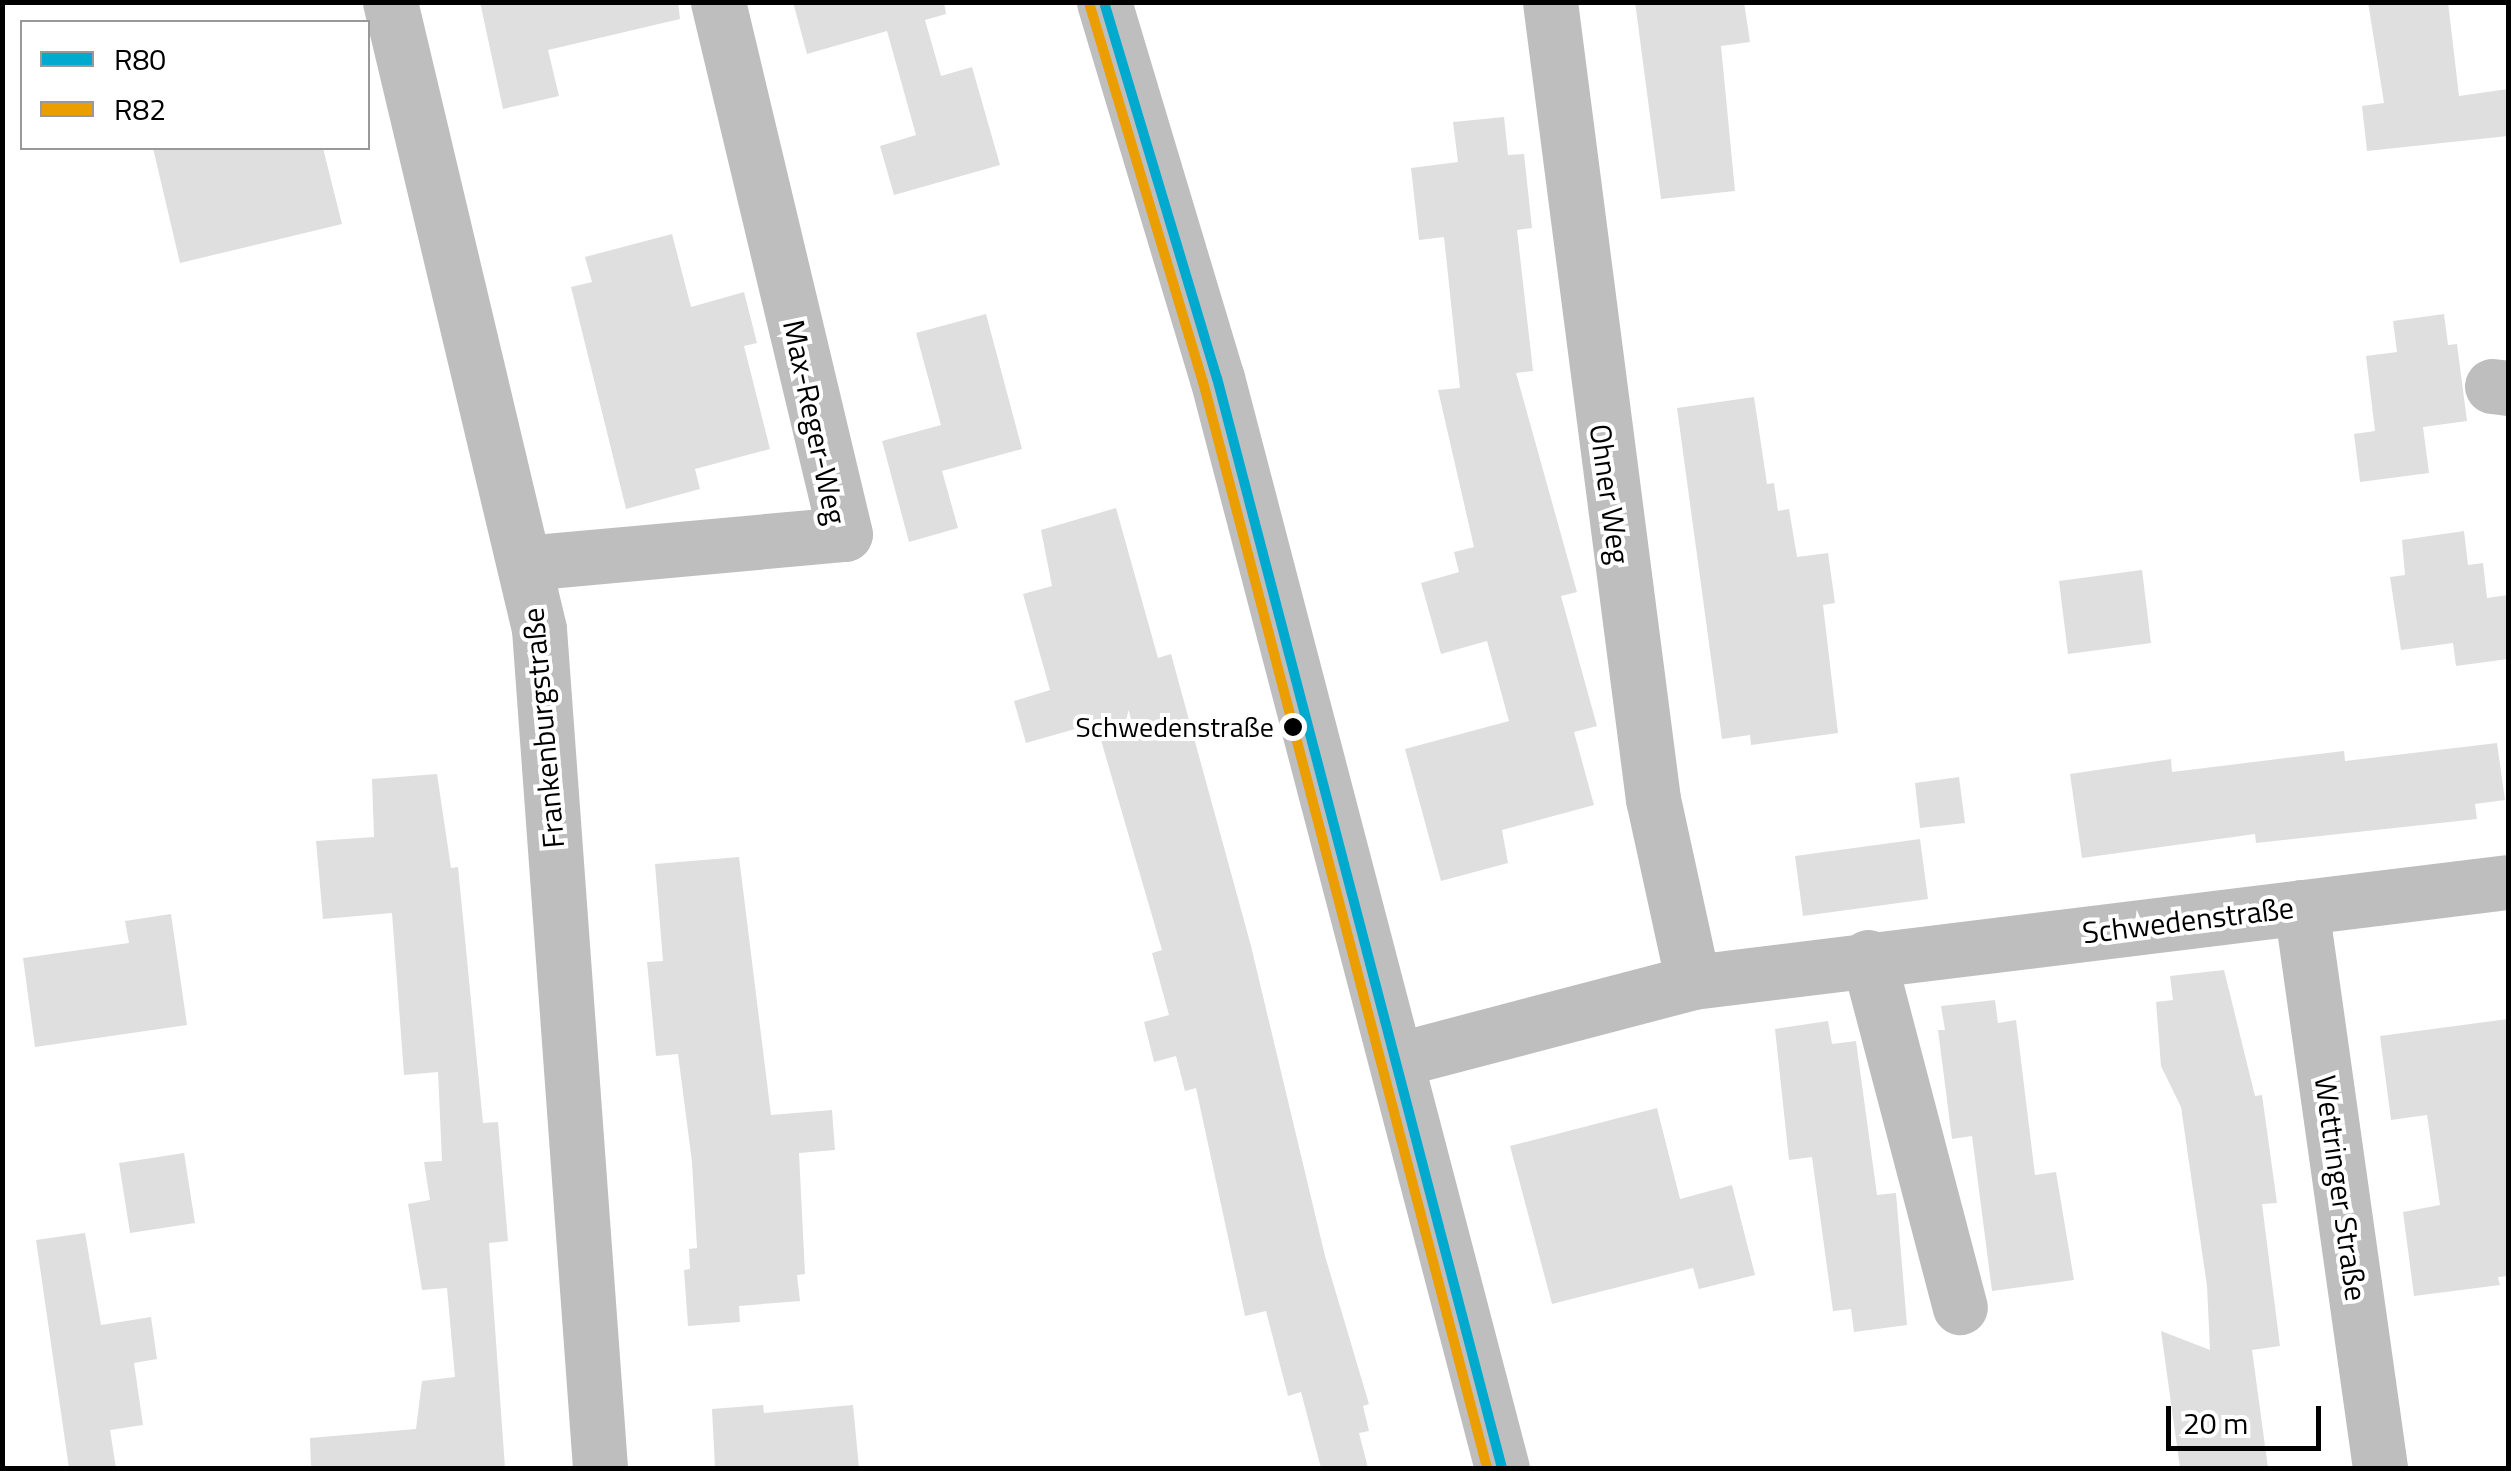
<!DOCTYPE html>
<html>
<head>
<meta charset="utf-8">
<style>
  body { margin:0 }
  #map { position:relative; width:2511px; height:1471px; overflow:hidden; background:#fff; font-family:"Titillium Web",sans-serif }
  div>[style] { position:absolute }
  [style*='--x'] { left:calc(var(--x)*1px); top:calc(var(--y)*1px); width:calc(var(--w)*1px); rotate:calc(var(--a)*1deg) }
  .building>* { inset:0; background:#dfdfdf }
  .minor>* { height:55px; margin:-27.5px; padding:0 27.5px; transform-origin:27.5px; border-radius:27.5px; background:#bebebe }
  .bus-1>* { height:10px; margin:-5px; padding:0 5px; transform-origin:5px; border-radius:5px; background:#00a9ce }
  .bus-2>* { height:10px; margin:-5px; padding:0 5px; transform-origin:5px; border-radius:5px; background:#eb9e00 }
  .dots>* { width:28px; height:28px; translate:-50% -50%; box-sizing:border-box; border:5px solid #fff; border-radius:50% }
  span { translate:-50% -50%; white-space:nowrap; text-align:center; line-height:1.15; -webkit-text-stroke:8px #fff; paint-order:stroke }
  .bus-label { font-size:28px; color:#000 }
  .right { translate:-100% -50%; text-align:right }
  .street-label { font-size:30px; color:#000 }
  .frame { position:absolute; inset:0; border:5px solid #000; pointer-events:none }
  .legend { position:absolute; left:20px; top:20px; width:350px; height:130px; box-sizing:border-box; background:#fff; border:2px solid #999; margin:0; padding:12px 18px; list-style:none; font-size:30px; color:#000 }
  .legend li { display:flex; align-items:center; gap:20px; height:50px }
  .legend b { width:50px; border:2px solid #999 }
  .scale { position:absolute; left:2166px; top:1406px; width:155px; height:45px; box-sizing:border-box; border:5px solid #000; border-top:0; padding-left:12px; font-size:30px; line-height:35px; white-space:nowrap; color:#000; -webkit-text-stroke:8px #fff; paint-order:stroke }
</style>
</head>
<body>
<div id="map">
  <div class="building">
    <div style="clip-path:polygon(480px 2px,678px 2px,680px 19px,548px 50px,559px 96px,503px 109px)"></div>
    <div style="clip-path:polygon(793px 2px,944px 2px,946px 14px,925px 20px,941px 76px,972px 67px,1000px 165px,894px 195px,880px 146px,916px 135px,887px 31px,807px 54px)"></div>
    <div style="clip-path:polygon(1635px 2px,1744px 2px,1750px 42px,1721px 46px,1735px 191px,1661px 199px)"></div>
    <div style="clip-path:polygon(2368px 2px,2448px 2px,2459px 96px,2508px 89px,2508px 136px,2367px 151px,2362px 106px,2384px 103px)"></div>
    <div style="clip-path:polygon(1504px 117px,1508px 155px,1524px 154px,1532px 228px,1517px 230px,1533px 371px,1516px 373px,1577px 592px,1561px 596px,1597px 726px,1574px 732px,1594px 805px,1502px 830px,1508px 863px,1441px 881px,1405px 749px,1509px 721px,1487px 641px,1441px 654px,1421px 583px,1459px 572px,1454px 552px,1474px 547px,1438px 390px,1460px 388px,1444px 237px,1419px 240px,1411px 168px,1458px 162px,1453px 122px)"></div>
    <div style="clip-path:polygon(153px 148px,323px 148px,342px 224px,180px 263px)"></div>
    <div style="clip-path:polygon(672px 234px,691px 307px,744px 292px,757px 343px,744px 346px,770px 449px,695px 469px,700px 489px,626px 509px,571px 287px,592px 282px,585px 257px)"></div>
    <div style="clip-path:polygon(986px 314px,1022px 449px,942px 471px,958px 528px,909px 542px,882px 441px,941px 425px,916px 333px)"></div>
    <div style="clip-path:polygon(2444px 314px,2448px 345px,2457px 344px,2467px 421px,2423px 427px,2429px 473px,2360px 482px,2354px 434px,2375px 431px,2366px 356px,2397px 352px,2393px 321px)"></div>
    <div style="clip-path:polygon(1754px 397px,1767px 484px,1774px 483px,1778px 511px,1789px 509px,1797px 557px,1828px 553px,1835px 603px,1823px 605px,1838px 733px,1751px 745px,1750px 735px,1722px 739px,1677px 408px)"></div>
    <div style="clip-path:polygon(1116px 508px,1158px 658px,1171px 654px,1251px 946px,1325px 1256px,1369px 1404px,1363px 1406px,1369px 1431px,1359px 1433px,1368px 1468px,1321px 1468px,1301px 1392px,1288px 1396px,1266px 1311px,1245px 1316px,1196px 1088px,1185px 1091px,1176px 1056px,1154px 1062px,1144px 1022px,1169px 1015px,1152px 953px,1162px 950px,1096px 723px,1026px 743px,1014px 701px,1050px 690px,1023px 594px,1052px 586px,1041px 530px)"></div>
    <div style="clip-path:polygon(2464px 531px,2468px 565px,2483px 563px,2487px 598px,2508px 595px,2508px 659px,2456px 666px,2453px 643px,2401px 650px,2390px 577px,2405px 575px,2402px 540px)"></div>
    <div style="clip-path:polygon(2142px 570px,2151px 643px,2068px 654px,2059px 581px)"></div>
    <div style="clip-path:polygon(2497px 743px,2505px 800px,2475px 804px,2477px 819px,2256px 843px,2255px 834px,2082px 858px,2070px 774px,2171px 759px,2172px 772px,2344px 751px,2345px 761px)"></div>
    <div style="clip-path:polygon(437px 774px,451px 868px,458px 867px,483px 1123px,498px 1122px,508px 1241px,489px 1243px,505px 1468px,311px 1468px,310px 1438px,416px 1429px,422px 1381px,455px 1377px,447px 1288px,422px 1290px,408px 1204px,430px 1200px,424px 1162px,442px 1161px,438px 1072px,404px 1075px,392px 913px,323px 919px,316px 841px,374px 837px,372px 779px)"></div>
    <div style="clip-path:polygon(1959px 777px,1965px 823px,1920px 828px,1915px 783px)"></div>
    <div style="clip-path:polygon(1920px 839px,1928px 899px,1803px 916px,1795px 856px)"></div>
    <div style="clip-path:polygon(739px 857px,771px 1115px,832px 1110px,835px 1150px,799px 1153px,805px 1274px,797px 1275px,800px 1301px,739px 1306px,740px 1322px,688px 1326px,684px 1270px,690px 1269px,689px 1249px,697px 1248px,692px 1162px,678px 1054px,656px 1056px,647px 962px,663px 961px,655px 864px)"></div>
    <div style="clip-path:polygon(171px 914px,187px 1025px,35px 1047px,23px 958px,129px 943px,125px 921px)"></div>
    <div style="clip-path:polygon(2224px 970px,2255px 1096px,2262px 1095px,2277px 1203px,2262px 1204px,2280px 1346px,2252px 1350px,2268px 1468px,2180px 1468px,2161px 1331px,2210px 1350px,2207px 1286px,2181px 1107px,2161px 1066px,2156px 1002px,2173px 1000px,2170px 976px)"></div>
    <div style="clip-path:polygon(1995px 1000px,1998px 1023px,2016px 1020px,2035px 1175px,2056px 1172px,2074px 1280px,1992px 1291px,1972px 1136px,1952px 1139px,1938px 1030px,1945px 1030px,1941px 1006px)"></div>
    <div style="clip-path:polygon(2508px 1019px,2508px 1276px,2498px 1277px,2500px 1285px,2414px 1296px,2403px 1212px,2440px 1205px,2427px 1115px,2391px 1120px,2380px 1036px)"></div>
    <div style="clip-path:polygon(1828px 1021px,1832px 1044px,1856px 1041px,1877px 1195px,1896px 1193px,1907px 1325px,1854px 1332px,1851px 1309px,1833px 1311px,1812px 1157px,1789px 1160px,1775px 1029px)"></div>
    <div style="clip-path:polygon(1657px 1108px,1680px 1199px,1732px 1185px,1755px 1275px,1699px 1289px,1693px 1268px,1552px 1304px,1510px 1146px)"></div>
    <div style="clip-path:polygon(184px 1153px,195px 1223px,130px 1233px,119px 1163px)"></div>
    <div style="clip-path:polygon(85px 1233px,101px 1325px,151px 1317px,157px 1359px,134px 1363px,143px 1425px,110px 1430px,116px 1468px,69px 1468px,36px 1240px)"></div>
    <div style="clip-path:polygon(763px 1405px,764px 1413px,853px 1405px,859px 1468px,715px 1468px,712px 1409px)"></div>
  </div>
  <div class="minor">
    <div style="--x:390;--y:2;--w:644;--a:76.63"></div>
    <div style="--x:539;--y:629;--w:841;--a:85.84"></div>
    <div style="--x:1104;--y:2;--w:393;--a:73.3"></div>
    <div style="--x:1217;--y:378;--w:1127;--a:75.35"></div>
    <div style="--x:1550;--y:2;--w:804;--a:82.64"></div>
    <div style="--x:1653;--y:799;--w:187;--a:77.7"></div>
    <div style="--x:2492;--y:386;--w:16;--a:7"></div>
    <div style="--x:525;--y:563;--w:321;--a:-5.2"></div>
    <div style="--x:845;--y:534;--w:547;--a:-103.43"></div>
    <div style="--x:2301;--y:907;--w:567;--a:81.98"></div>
    <div style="--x:1868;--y:957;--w:362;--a:75.3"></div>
    <div style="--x:1396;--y:1060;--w:307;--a:-14.7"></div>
    <div style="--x:1693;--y:982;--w:821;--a:-7"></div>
  </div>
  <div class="bus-1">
    <div style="--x:1104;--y:2;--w:393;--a:73.3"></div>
    <div style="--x:1217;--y:378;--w:1127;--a:75.35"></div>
  </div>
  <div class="bus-2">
    <div style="--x:1090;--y:6;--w:393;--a:73.3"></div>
    <div style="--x:1203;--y:382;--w:1123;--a:75.34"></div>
  </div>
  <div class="dots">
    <div style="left:1293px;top:727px;background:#000"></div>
  </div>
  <div class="bus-label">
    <span class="right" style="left:1274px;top:727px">Schwedenstraße</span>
  </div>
  <div class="street-label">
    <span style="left:815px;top:422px;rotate:78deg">Max-Reger-Weg</span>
    <span style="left:1610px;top:494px;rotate:82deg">Ohner Weg</span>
    <span style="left:543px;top:728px;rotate:-95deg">Frankenburgstraße</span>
    <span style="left:2188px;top:920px;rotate:-7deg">Schwedenstraße</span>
    <span style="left:2341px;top:1188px;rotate:82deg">Wettringer Straße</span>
  </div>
  <div class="frame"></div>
  <ul class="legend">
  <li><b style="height:12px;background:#00a9ce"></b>R80</li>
  <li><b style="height:12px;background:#eb9e00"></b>R82</li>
  </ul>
  <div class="scale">20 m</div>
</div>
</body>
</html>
